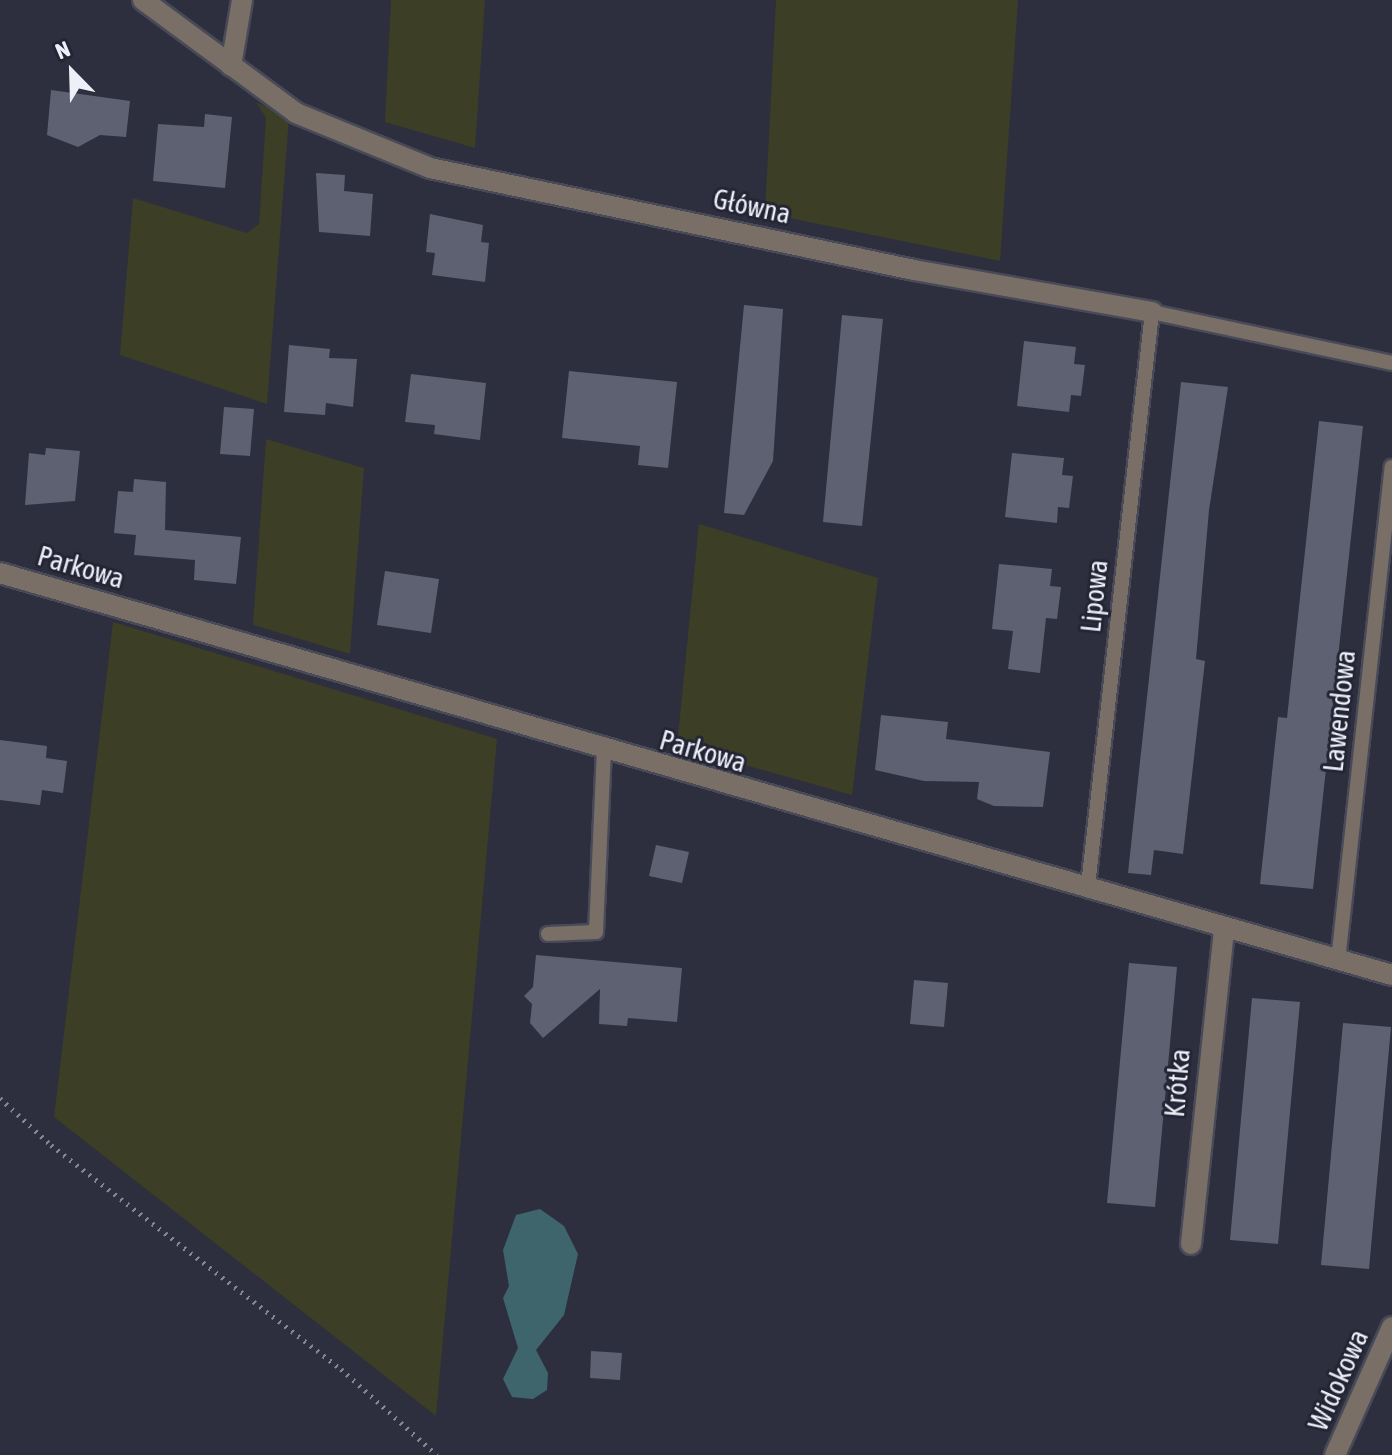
<!DOCTYPE html>
<html>
<head>
<meta charset="utf-8">
<style>
  body { margin:0 }
  #map { position:relative; width:1392px; height:1455px; overflow:hidden; background:#2d2f3e; font-family:"Asap Condensed",sans-serif }
  div>[style] { position:absolute }
  [style*='--x'] { left:calc(var(--x)*1px); top:calc(var(--y)*1px); width:calc(var(--w)*1px); rotate:calc(var(--a)*1deg) }
  .green>* { inset:0; background:#3c3e25 }
  .water>* { inset:0; background:#3f656c }
  .building>* { inset:0; background:#5e6172 }
  .path>* { height:5px; margin-top:-2.5px; transform-origin:0; background:repeating-linear-gradient(90deg,#848692 0 2px,transparent 0 8px) }
  .roads { filter:drop-shadow(2px 0 #484a58) drop-shadow(-2px 0 #484a58) drop-shadow(0 2px #484a58) drop-shadow(0 -2px #484a58) }
  .lane>* { height:14px; margin:-7px; padding:0 7px; transform-origin:7px; border-radius:7px; background:#7a6f66 }
  .street>* { height:20px; margin:-10px; padding:0 10px; transform-origin:10px; border-radius:10px; background:#7a6f66 }
  span { translate:-50% -50%; white-space:nowrap; text-align:center; line-height:1.15; -webkit-text-stroke:6px #232534; paint-order:stroke }
  .street-label { font-size:28px; color:#edeff9 }
  .north { position:absolute; left:32px; top:32px; width:80px; height:80px; -webkit-text-stroke:6px #232534; paint-order:stroke; rotate:337deg; font-size:22px; font-weight:700; line-height:32px; text-align:center; color:#edeff9 }
  .north::after { content:''; display:block; margin:auto; width:28px; height:36px; background:#edeff9; clip-path:polygon(50% 0,100% 100%,50% 72%,0 100%) }
</style>
</head>
<body>
<div id="map">
  <div class="green">
    <div style="clip-path:polygon(391px 0,485px 0,475px 148px,385px 122px)"></div>
    <div style="clip-path:polygon(776px 0,1018px 0,1000px 261px,765px 213px)"></div>
    <div style="clip-path:polygon(256px 102px,289px 118px,267px 404px,120px 355px,133px 198px,247px 233px,259px 224px,266px 118px)"></div>
    <div style="clip-path:polygon(266px 439px,364px 468px,350px 654px,253px 625px)"></div>
    <div style="clip-path:polygon(699px 524px,878px 578px,852px 795px,677px 746px)"></div>
    <div style="clip-path:polygon(113px 622px,497px 739px,436px 1416px,54px 1117px)"></div>
  </div>
  <div class="water">
    <div style="clip-path:polygon(540px 1209px,564px 1226px,578px 1254px,564px 1315px,536px 1350px,548px 1373px,547px 1390px,533px 1399px,512px 1397px,503px 1379px,518px 1348px,503px 1298px,509px 1286px,503px 1250px,516px 1215px)"></div>
  </div>
  <div class="building">
    <div style="clip-path:polygon(51px 90px,130px 101px,126px 137px,100px 135px,78px 147px,47px 135px)"></div>
    <div style="clip-path:polygon(205px 114px,232px 117px,225px 188px,153px 181px,158px 124px,204px 127px)"></div>
    <div style="clip-path:polygon(316px 173px,345px 175px,344px 191px,373px 194px,370px 236px,319px 232px)"></div>
    <div style="clip-path:polygon(430px 214px,483px 225px,481px 242px,489px 243px,485px 282px,432px 275px,435px 253px,426px 252px)"></div>
    <div style="clip-path:polygon(744px 305px,783px 309px,773px 461px,744px 515px,724px 513px)"></div>
    <div style="clip-path:polygon(842px 315px,883px 319px,862px 526px,823px 522px)"></div>
    <div style="clip-path:polygon(1024px 341px,1076px 347px,1074px 364px,1085px 365px,1081px 396px,1071px 395px,1069px 412px,1017px 406px)"></div>
    <div style="clip-path:polygon(289px 345px,330px 349px,329px 358px,357px 359px,353px 407px,326px 403px,325px 415px,284px 412px)"></div>
    <div style="clip-path:polygon(569px 371px,677px 382px,668px 468px,638px 465px,640px 446px,562px 438px)"></div>
    <div style="clip-path:polygon(411px 374px,486px 383px,480px 440px,434px 434px,435px 425px,405px 422px)"></div>
    <div style="clip-path:polygon(1181px 382px,1228px 387px,1209px 510px,1196px 659px,1205px 661px,1183px 854px,1154px 850px,1151px 875px,1128px 873px)"></div>
    <div style="clip-path:polygon(224px 407px,254px 409px,250px 456px,220px 454px)"></div>
    <div style="clip-path:polygon(1319px 421px,1363px 426px,1313px 889px,1260px 884px,1278px 717px,1287px 718px)"></div>
    <div style="clip-path:polygon(46px 448px,80px 451px,75px 501px,25px 505px,29px 453px,45px 455px)"></div>
    <div style="clip-path:polygon(1012px 453px,1064px 458px,1062px 475px,1073px 476px,1069px 508px,1058px 507px,1057px 523px,1005px 517px)"></div>
    <div style="clip-path:polygon(134px 479px,166px 482px,165px 530px,241px 537px,236px 584px,194px 580px,195px 560px,134px 555px,136px 535px,114px 533px,118px 491px,133px 492px)"></div>
    <div style="clip-path:polygon(999px 564px,1052px 569px,1050px 586px,1061px 587px,1057px 619px,1046px 618px,1040px 673px,1008px 669px,1013px 631px,992px 629px)"></div>
    <div style="clip-path:polygon(385px 571px,439px 579px,431px 633px,377px 625px)"></div>
    <div style="clip-path:polygon(881px 715px,948px 722px,946px 739px,1050px 752px,1043px 807px,994px 806px,977px 799px,979px 782px,924px 781px,875px 770px)"></div>
    <div style="clip-path:polygon(0 740px,47px 746px,46px 758px,67px 761px,63px 793px,42px 790px,40px 805px,0 800px)"></div>
    <div style="clip-path:polygon(656px 845px,689px 852px,682px 883px,649px 876px)"></div>
    <div style="clip-path:polygon(536px 955px,682px 968px,677px 1022px,628px 1018px,627px 1026px,599px 1024px,600px 989px,543px 1038px,530px 1023px,532px 1004px,524px 996px,533px 987px)"></div>
    <div style="clip-path:polygon(1129px 963px,1177px 967px,1155px 1207px,1107px 1203px)"></div>
    <div style="clip-path:polygon(914px 980px,948px 983px,944px 1027px,910px 1024px)"></div>
    <div style="clip-path:polygon(1252px 998px,1300px 1002px,1278px 1244px,1230px 1240px)"></div>
    <div style="clip-path:polygon(1343px 1023px,1391px 1027px,1369px 1269px,1321px 1265px)"></div>
    <div style="clip-path:polygon(591px 1351px,622px 1353px,620px 1380px,590px 1378px)"></div>
  </div>
  <div class="path">
    <div style="--x:0;--y:1098;--w:69;--a:42.7"></div>
    <div style="--x:51;--y:1145;--w:366;--a:37.7"></div>
    <div style="--x:341;--y:1369;--w:129;--a:41.9"></div>
  </div>
  <div class="roads">
    <div class="lane">
      <div style="--x:1088;--y:886;--w:578;--a:-83.64"></div>
      <div style="--x:1152;--y:312;--w:245;--a:12"></div>
      <div style="--x:548;--y:934;--w:48;--a:-2.4"></div>
      <div style="--x:596;--y:932;--w:180;--a:-87.5"></div>
      <div style="--x:1338;--y:961;--w:497;--a:-83.8"></div>
    </div>
    <div class="street">
      <div style="--x:143;--y:0;--w:190;--a:36.4"></div>
      <div style="--x:296;--y:113;--w:145;--a:22.3"></div>
      <div style="--x:430;--y:168;--w:495;--a:11.9"></div>
      <div style="--x:914;--y:270;--w:242;--a:10"></div>
      <div style="--x:231;--y:66;--w:67;--a:-80.5"></div>
      <div style="--x:0;--y:573;--w:1449;--a:16.11"></div>
      <div style="--x:1191;--y:1244;--w:318;--a:-84"></div>
      <div style="--x:1335;--y:1455;--w:140;--a:-66"></div>
    </div>
  </div>
  <div class="street-label">
    <span style="left:752px;top:206px;rotate:12deg">Główna</span>
    <span style="left:81px;top:567px;rotate:16deg">Parkowa</span>
    <span style="left:1094px;top:596px;rotate:-84deg">Lipowa</span>
    <span style="left:1339px;top:711px;rotate:-84deg">Lawendowa</span>
    <span style="left:703px;top:751px;rotate:16deg">Parkowa</span>
    <span style="left:1177px;top:1083px;rotate:-85deg">Krótka</span>
    <span style="left:1338px;top:1380px;rotate:-66deg">Widokowa</span>
  </div>
  <div class="north">N</div>
</div>
</body>
</html>
